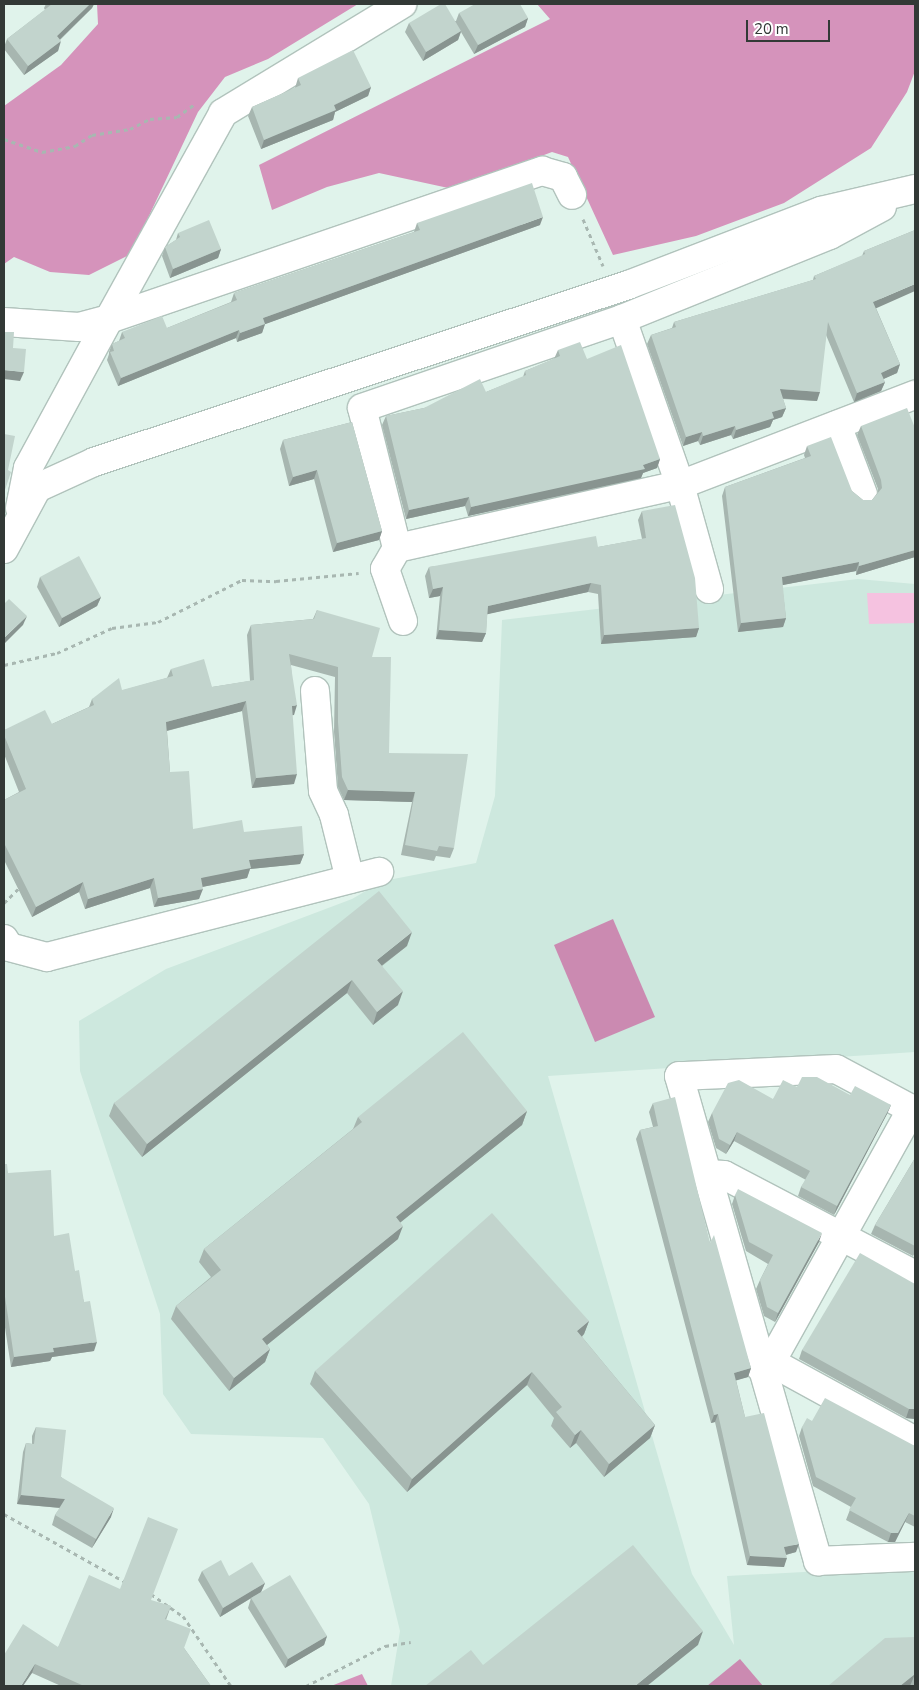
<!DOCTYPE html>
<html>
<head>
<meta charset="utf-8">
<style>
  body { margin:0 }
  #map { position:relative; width:919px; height:1690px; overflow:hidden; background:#e0f3eb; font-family:"Nunito Sans",sans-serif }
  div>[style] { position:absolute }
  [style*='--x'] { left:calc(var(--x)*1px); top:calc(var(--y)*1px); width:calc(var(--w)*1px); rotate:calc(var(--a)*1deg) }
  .built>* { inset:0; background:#cde8de }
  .green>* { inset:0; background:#f5c2e0 }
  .forest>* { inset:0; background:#d593bb }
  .water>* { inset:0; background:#cb8ab1 }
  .path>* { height:3px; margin-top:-1.5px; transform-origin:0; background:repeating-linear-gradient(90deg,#a8b7b1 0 4px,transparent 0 8px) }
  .roads { filter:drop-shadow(1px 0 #b1c3bc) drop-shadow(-1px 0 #b1c3bc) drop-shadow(0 1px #b1c3bc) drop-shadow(0 -1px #b1c3bc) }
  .minor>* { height:28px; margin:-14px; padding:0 14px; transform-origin:14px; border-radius:14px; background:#fff }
  .wall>* { inset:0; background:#a7b6b0 }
  .shaded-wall>* { inset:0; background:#889490 }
  .building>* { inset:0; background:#c2d4cd }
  span { translate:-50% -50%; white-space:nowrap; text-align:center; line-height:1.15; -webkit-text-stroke:4.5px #fff; paint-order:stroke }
  .frame { position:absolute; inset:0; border:5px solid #323936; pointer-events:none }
  .scale { position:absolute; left:746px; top:20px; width:84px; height:22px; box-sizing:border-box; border:2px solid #323936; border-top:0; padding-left:6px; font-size:15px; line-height:18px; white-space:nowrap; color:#323936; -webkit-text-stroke:4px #fff; paint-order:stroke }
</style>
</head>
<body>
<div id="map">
  <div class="built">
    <div style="clip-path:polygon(858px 579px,915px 584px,915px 1052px,548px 1076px,692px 1574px,734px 1645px,727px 1576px,915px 1566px,915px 1686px,391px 1686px,400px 1631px,369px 1504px,323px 1438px,191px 1434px,163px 1394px,160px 1314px,80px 1071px,79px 1021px,166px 969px,352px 899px,383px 881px,476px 863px,495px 796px,502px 620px)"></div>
  </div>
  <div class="green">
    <div style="clip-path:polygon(867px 593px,915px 593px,915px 623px,869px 624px)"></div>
  </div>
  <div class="forest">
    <div style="clip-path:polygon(97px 4px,358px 4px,268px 59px,225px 77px,198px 112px,131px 254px,89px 275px,50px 272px,14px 257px,4px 264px,4px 106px,61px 65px,98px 24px)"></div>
    <div style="clip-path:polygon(537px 4px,915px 4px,915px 71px,907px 92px,871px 148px,784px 203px,696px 236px,613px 255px,568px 157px,552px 152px,453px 189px,379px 173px,327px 187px,272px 210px,259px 165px,550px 19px)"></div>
    <div style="clip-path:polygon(362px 1674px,368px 1686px,331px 1686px)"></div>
  </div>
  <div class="water">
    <div style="clip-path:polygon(613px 919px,655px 1017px,595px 1042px,554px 945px)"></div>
    <div style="clip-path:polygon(740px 1659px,763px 1686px,707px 1686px)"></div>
  </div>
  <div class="path">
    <div style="--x:4;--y:139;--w:40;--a:18.9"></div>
    <div style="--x:42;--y:152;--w:34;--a:-10"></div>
    <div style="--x:75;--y:146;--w:20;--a:-33"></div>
    <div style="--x:92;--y:135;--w:38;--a:-9"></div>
    <div style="--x:130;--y:129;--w:22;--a:-27"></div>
    <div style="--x:150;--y:119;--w:27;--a:-4"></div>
    <div style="--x:177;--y:117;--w:22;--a:-36"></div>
    <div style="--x:583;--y:219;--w:51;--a:66.9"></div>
    <div style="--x:4;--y:665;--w:54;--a:-12.8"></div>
    <div style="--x:57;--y:653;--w:60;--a:-24.4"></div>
    <div style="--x:112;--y:628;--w:46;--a:-7.4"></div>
    <div style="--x:158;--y:622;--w:94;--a:-26.6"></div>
    <div style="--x:242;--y:580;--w:34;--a:2"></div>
    <div style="--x:276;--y:581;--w:83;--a:-5.5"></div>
    <div style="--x:4;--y:903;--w:24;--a:-45"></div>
    <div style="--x:4;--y:1514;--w:141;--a:29.3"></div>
    <div style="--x:151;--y:1594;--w:39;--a:35"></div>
    <div style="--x:183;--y:1616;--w:85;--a:55.6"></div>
    <div style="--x:306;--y:1686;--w:89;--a:-26.9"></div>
    <div style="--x:385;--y:1646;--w:26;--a:-9"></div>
  </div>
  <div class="roads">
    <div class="minor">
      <div style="--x:622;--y:319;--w:176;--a:70.7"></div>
      <div style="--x:680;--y:485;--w:108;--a:74.4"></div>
      <div style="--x:4;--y:322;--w:75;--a:3.8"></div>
      <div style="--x:79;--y:327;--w:31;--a:-15"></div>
      <div style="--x:109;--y:319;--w:235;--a:-61"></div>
      <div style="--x:223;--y:113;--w:210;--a:-31.3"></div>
      <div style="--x:837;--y:425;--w:74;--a:69.4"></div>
      <div style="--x:20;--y:508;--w:41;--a:-78.7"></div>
      <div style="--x:28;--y:468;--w:170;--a:-61.5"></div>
      <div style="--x:109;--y:319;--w:458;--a:-18.9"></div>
      <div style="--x:542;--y:171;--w:22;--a:16"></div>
      <div style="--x:563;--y:177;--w:20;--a:63"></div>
      <div style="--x:397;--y:548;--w:144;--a:-104"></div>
      <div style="--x:362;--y:408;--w:275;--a:-18.9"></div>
      <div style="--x:622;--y:319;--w:224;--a:-22"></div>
      <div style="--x:830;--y:235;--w:59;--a:-28.3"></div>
      <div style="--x:4;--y:549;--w:69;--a:-61.6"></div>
      <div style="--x:37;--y:488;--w:63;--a:-24.5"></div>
      <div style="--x:94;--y:462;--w:563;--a:-18.34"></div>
      <div style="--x:628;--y:285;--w:207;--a:-21"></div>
      <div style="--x:821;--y:211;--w:97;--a:-13.2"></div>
      <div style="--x:403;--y:621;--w:55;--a:-109.1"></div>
      <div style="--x:385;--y:569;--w:24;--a:-60"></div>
      <div style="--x:397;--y:548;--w:290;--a:-12.6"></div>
      <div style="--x:680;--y:485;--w:252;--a:-21"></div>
      <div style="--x:315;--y:691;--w:100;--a:85.4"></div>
      <div style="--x:323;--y:791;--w:26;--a:65"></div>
      <div style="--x:334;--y:815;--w:66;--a:76"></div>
      <div style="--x:4;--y:939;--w:9;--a:58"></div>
      <div style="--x:9;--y:947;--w:39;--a:15"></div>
      <div style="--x:47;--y:957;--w:343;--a:-14.4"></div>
      <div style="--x:915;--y:1111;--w:89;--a:-152"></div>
      <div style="--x:836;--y:1069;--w:157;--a:177.4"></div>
      <div style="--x:679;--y:1076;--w:505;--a:74.01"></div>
      <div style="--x:818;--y:1561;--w:97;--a:-2.4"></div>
      <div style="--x:707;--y:1174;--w:17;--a:3"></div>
      <div style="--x:724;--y:1175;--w:216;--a:27.6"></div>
      <div style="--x:771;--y:1362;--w:290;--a:-60.9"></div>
      <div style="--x:760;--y:1367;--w:12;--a:-24"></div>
      <div style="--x:771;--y:1362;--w:164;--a:28.7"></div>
    </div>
  </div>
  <div class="wall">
    <div style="clip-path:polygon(46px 4px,94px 4px,92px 8px,60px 40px,58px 51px,24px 75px,4px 49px,4px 47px,7px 39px,45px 10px,44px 8px)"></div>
    <div style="clip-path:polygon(459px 13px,528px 18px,525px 27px,474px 54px,461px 32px,458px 40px,423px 61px,405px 32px,409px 23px,456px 21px)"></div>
    <div style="clip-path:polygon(298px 78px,371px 87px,368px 96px,335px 112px,333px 120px,261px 149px,248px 116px,252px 107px,295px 88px)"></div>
    <div style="clip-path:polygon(417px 223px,540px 225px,265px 324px,262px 333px,237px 342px,236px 338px,118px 386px,107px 360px,109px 354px,109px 352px,112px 344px,119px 341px,122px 332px,167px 328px,231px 302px,234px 293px,414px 232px)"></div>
    <div style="clip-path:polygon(915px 230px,876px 308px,900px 364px,897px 373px,883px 379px,885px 382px,881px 391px,854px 402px,826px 335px,817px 401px,783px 399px,786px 408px,782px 417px,773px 420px,770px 427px,733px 439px,731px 435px,700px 445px,698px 441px,683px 446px,647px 344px,651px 335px,672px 328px,674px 322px,813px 280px,814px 276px,862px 256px,864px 251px)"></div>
    <div style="clip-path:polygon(178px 233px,221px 249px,218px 258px,170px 278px,162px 256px,165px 247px,176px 240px)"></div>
    <div style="clip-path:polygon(558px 350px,587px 359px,660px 459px,657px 468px,643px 473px,641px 478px,468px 516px,465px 506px,406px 519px,382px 425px,386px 416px,424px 408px,486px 392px,523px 377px,525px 371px,554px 359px)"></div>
    <div style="clip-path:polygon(352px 422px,382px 531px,379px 540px,333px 552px,314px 479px,289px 486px,280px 449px,283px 440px)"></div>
    <div style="clip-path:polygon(861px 426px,915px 428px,915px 557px,856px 575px,856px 571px,782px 585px,786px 618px,783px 627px,738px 632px,722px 496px,725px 487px,805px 458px,804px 455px,807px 446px,852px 491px,863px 500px,872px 500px,878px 492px,878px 489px,857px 435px)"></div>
    <div style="clip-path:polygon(642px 511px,699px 628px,696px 637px,601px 644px,598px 594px,588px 592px,487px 614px,486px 633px,482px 642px,436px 639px,440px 596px,429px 598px,425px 576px,429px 567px,598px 547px,642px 539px,638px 520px)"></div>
    <div style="clip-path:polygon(40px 577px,101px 597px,97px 606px,59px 627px,37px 587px)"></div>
    <div style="clip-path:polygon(317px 610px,372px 657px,389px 753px,454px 848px,450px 858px,436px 856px,434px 861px,401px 855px,412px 802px,344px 800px,338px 787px,334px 732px,335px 677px,291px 665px,294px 715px,292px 715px,294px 784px,252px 788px,242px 711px,167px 731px,170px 772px,193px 829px,244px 832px,304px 854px,300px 864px,250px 869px,247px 878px,202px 887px,199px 899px,154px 907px,150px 888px,85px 909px,79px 892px,32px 917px,4px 860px,4px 800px,19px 792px,4px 754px,4px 730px,52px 724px,89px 707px,92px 699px,167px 678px,171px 669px,212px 687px,250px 681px,247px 635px,251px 625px,313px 619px)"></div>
    <div style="clip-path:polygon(407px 946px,382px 966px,398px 1005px,373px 1025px,347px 993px,142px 1157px,109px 1116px,114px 1103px)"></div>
    <div style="clip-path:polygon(797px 1087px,850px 1095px,891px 1105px,887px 1114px,834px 1215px,798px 1196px,801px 1187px,806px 1180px,734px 1141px,726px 1154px,716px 1148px,708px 1122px,712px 1113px,773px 1099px)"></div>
    <div style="clip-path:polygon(653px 1103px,710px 1243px,751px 1368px,748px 1377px,736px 1380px,745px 1417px,796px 1552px,786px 1555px,784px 1567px,747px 1565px,715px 1422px,711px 1423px,636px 1139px,640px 1130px,653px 1127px,649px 1112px)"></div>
    <div style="clip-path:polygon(527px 1111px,522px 1125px,400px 1222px,398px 1239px,267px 1345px,270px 1349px,265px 1362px,229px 1391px,171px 1319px,176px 1306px,211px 1277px,199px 1262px,204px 1249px,353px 1129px,358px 1117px)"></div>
    <div style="clip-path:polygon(915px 1158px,915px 1253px,913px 1256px,871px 1234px,875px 1225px)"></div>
    <div style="clip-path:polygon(4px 1164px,8px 1173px,54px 1236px,75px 1271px,84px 1302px,94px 1351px,52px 1357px,50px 1361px,11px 1367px,4px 1321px)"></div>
    <div style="clip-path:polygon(735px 1195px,819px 1242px,775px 1322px,764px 1316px,756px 1289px,760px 1280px,768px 1264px,746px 1251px,732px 1204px)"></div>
    <div style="clip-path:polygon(915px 1284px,915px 1419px,906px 1418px,799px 1359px,802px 1350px)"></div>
    <div style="clip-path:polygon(589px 1321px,584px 1334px,582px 1337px,655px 1425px,650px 1438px,604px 1477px,576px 1443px,570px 1448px,551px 1426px,554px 1418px,527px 1385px,407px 1492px,310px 1384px,315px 1371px)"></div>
    <div style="clip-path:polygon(812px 1421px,915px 1446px,915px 1527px,905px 1522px,895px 1542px,888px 1542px,846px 1520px,851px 1507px,813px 1486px,799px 1436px,802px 1427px)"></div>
    <div style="clip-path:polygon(36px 1427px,61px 1477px,111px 1517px,92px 1548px,52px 1525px,55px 1515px,60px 1508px,17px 1504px,23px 1452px,26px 1443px,32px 1444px,32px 1436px)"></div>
    <div style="clip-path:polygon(202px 1571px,229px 1576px,265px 1583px,261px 1592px,327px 1636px,324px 1645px,285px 1668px,248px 1608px,251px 1598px,253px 1597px,220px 1617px,198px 1580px)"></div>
    <div style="clip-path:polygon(120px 1589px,151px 1601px,171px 1606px,166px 1620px,184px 1648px,211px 1686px,61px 1686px,32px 1673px,4px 1686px,58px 1647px)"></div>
    <div style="clip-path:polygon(915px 1637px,915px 1686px,828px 1686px)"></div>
  </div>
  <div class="shaded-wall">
    <div style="clip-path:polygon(90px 4px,94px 4px,92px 8px,54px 45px,57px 36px)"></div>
    <div style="clip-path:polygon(528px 18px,525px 27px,474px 54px,478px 45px)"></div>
    <div style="clip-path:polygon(461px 31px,458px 40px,423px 61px,426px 52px)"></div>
    <div style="clip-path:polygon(61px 41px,58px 51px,24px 75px,28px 66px)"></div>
    <div style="clip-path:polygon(371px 87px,368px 96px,335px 112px,333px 120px,261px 149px,264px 140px)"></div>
    <div style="clip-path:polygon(543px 217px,540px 225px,260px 326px,263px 318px)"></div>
    <div style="clip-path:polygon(221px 249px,218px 258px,170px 278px,173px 269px)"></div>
    <div style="clip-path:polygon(915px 284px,915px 291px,870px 311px,873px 302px)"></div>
    <div style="clip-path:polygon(265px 324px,262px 333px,237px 342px,240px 333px)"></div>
    <div style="clip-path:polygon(239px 330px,236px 338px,118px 386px,121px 378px)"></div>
    <div style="clip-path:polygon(900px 364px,897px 373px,877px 382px,881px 373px)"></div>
    <div style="clip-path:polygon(4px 370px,24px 372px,20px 381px,4px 379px)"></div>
    <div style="clip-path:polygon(885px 382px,881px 391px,854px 402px,857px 393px)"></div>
    <div style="clip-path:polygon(780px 389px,820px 392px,817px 401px,777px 398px)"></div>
    <div style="clip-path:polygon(786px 408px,782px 417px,773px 420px,770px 427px,733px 439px,736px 430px,772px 412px)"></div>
    <div style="clip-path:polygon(735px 426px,731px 435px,700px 445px,703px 436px)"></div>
    <div style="clip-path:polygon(702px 432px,698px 441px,683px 446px,686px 437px)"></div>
    <div style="clip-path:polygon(660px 459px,657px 468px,643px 473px,641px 478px,468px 516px,471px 507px,643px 465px)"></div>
    <div style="clip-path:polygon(317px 470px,314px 479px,289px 486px,293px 477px)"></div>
    <div style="clip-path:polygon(469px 497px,465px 506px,406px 519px,409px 510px)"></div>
    <div style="clip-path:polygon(382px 531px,379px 540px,333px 552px,337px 543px)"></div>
    <div style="clip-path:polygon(915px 550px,915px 557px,856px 575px,859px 566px)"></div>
    <div style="clip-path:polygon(859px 562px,856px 571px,778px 586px,782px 577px)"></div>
    <div style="clip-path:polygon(591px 583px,588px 592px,484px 615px,488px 606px)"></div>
    <div style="clip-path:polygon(443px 587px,440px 596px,429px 598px,433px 589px)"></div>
    <div style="clip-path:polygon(101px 597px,97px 606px,59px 627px,62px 618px)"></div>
    <div style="clip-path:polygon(27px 616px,23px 625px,4px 644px,4px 638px)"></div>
    <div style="clip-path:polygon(786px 618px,783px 627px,738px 632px,741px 623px)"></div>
    <div style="clip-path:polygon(699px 628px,696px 637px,601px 644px,604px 635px)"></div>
    <div style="clip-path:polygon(439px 630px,486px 633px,482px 642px,436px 639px)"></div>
    <div style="clip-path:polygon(246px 701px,242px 711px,162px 732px,166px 722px)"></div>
    <div style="clip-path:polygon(297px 705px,294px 715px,288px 716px,292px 706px)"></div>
    <div style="clip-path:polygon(297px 774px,294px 784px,252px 788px,256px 778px)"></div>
    <div style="clip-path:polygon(348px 790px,415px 792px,412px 802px,344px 800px)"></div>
    <div style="clip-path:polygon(304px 854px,300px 864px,250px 869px,247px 878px,197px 888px,201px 878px,249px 860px)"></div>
    <div style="clip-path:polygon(154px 878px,150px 888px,85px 909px,88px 899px)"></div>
    <div style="clip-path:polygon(83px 882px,79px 892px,32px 917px,36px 907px)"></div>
    <div style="clip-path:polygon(203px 889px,199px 899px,154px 907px,158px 898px)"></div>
    <div style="clip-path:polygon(412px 932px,407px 946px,372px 973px,377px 960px)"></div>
    <div style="clip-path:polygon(352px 980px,347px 993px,142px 1157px,147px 1144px)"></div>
    <div style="clip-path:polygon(403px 991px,398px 1005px,373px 1025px,377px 1012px)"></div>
    <div style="clip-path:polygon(891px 1105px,887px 1114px,834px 1215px,837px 1206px)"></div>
    <div style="clip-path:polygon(527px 1111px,522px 1125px,391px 1230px,396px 1217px)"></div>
    <div style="clip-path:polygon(737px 1132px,734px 1141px,726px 1154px,730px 1145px)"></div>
    <div style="clip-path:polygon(403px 1226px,398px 1239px,257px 1353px,262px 1339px)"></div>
    <div style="clip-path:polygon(822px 1233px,819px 1242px,775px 1322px,778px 1313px)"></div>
    <div style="clip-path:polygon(589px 1321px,584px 1334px,573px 1345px,577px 1331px)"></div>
    <div style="clip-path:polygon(97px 1342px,94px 1351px,52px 1357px,50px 1361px,11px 1367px,14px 1357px,53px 1348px)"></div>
    <div style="clip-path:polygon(270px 1349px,265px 1362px,229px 1391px,234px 1378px)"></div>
    <div style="clip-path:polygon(751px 1368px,748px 1377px,731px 1382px,734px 1373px)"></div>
    <div style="clip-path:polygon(532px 1372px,527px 1385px,407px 1492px,412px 1479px)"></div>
    <div style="clip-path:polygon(909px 1409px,915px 1409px,915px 1419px,906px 1418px)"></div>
    <div style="clip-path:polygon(718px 1414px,715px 1422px,711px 1423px,714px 1415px)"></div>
    <div style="clip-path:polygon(655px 1425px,650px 1438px,604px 1477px,609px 1464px)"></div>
    <div style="clip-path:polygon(581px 1430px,576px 1443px,570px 1448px,575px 1435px)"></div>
    <div style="clip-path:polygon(21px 1495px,65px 1499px,62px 1508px,17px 1504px)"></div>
    <div style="clip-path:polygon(114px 1508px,111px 1517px,92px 1548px,96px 1539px)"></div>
    <div style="clip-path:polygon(909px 1513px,905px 1522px,895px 1542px,888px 1542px,891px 1533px)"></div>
    <div style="clip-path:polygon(799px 1544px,796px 1552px,781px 1556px,784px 1547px)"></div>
    <div style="clip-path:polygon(750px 1556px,787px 1558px,784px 1567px,747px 1565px)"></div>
    <div style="clip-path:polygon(265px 1583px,261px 1592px,220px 1617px,223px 1608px)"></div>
    <div style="clip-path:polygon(703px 1631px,698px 1645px,647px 1686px,635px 1686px)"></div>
    <div style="clip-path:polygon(327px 1636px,324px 1645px,285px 1668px,288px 1659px)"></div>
    <div style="clip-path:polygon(35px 1664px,32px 1673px,23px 1686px,21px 1686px)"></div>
    <div style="clip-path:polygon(915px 1674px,910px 1686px,900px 1686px)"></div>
  </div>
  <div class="building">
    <div style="clip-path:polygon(52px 4px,90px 4px,57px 36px,61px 41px,28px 66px,7px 39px)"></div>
    <div style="clip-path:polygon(441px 4px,445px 4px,461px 31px,426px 52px,409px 23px)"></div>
    <div style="clip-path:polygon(475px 4px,520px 4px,528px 18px,478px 45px,459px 13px)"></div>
    <div style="clip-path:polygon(353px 50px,371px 87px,334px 105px,336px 110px,264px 140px,252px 107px,301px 85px,298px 78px)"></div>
    <div style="clip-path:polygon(532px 183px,543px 217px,263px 318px,265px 324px,240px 333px,239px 330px,121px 378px,110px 352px,114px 351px,112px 344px,125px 338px,122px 332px,162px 316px,167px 328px,237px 300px,234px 293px,420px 230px,417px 223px)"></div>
    <div style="clip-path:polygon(209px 220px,221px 249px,173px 269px,165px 247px,180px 237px,178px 233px)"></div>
    <div style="clip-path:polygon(915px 230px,915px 284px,873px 302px,900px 364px,881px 373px,885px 382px,857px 393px,828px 322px,820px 392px,780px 389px,786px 408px,772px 412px,774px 418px,736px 430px,735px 426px,703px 436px,702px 432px,686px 437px,651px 335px,676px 327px,674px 322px,816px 279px,814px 276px,865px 254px,864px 251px)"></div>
    <div style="clip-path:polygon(4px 332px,14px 332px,13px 348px,26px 349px,24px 372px,4px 370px)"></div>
    <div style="clip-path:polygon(580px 342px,587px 359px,621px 345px,660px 459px,643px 465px,645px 469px,471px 507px,469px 497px,409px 510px,386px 416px,424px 408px,480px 379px,486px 392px,526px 375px,525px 371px,560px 356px,558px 350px)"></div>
    <div style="clip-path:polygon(907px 408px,915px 428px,915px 550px,859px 566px,859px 562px,782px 577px,786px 618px,741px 623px,725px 487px,811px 456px,807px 446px,831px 437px,852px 491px,863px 500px,872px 500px,882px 488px,881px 480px,861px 426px)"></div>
    <div style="clip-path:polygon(352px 422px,382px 531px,337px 543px,317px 470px,293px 477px,283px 440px)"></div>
    <div style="clip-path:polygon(4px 434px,15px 436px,8px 470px,11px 472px,4px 493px)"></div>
    <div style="clip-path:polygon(675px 505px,695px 578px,699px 628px,604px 635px,601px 585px,591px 583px,488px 606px,486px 633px,439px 630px,443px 587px,433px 589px,429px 567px,596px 536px,598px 547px,646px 538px,642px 511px)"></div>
    <div style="clip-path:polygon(79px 556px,101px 597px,62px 618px,40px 577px)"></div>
    <div style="clip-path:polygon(9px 599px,27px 616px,4px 638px,4px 604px)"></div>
    <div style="clip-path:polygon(317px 610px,380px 628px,372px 657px,391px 657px,389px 753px,468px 754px,454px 848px,439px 846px,437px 851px,405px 845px,415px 792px,348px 790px,342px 777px,338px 722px,338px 667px,289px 654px,297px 705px,292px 706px,297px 774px,256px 778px,246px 701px,166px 722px,170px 772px,189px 771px,193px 829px,242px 820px,244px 832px,302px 826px,304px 854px,249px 860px,251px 868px,201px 878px,203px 889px,158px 898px,154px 878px,88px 899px,83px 882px,36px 907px,4px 843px,4px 800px,26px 789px,4px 735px,4px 730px,45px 710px,52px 724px,94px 705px,92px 699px,119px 678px,122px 690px,173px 676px,171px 669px,204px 659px,212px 687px,254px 680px,251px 625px,314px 619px)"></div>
    <div style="clip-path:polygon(379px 891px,412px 932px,377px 960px,403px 991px,377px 1012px,352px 980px,147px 1144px,114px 1103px)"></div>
    <div style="clip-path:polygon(463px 1032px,527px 1111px,396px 1217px,403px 1226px,262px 1339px,270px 1349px,234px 1378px,176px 1306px,221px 1270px,204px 1249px,362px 1122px,358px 1117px)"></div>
    <div style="clip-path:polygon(802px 1077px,817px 1077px,850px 1095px,855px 1086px,891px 1105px,837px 1206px,801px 1187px,810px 1171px,737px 1132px,730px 1145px,719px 1139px,712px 1113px,728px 1083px,739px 1080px,773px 1099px,783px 1080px,797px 1087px)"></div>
    <div style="clip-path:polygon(675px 1097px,710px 1243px,714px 1235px,751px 1368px,734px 1373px,745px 1417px,764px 1413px,799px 1544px,784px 1547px,787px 1558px,750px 1556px,718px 1414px,714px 1415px,640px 1130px,658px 1126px,653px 1103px)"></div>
    <div style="clip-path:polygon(915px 1158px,915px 1246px,875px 1225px)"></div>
    <div style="clip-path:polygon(4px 1164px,7px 1164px,8px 1173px,51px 1170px,54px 1236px,69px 1233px,75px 1271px,79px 1270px,84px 1302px,90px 1301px,97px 1342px,53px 1348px,54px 1352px,14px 1357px,4px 1290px)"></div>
    <div style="clip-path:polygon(738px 1189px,822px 1233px,778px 1313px,767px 1307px,760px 1280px,773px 1255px,749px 1242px,735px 1195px)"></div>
    <div style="clip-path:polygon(492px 1213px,589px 1321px,577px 1331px,655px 1425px,609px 1464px,581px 1430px,575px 1435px,556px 1412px,562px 1407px,532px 1372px,412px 1479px,315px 1371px)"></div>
    <div style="clip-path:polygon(860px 1253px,915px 1284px,915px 1409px,909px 1409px,802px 1350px)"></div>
    <div style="clip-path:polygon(825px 1398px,915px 1446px,915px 1516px,909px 1513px,898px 1533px,891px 1533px,849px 1510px,856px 1498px,816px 1477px,802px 1427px,807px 1418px,812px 1421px)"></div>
    <div style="clip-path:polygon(36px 1427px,66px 1430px,61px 1477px,114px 1508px,96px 1539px,55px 1515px,65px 1499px,21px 1495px,26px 1443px,34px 1444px)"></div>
    <div style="clip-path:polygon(148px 1517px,178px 1529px,151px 1600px,171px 1606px,165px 1619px,191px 1629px,184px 1648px,211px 1686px,84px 1686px,35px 1664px,21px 1686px,4px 1686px,4px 1655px,23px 1624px,58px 1647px,89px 1575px,120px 1589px)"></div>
    <div style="clip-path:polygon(633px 1545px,703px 1631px,635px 1686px,425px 1686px,471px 1650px,483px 1665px)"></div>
    <div style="clip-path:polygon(221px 1560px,229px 1576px,252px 1562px,265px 1583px,223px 1608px,202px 1571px)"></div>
    <div style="clip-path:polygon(290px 1575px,327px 1636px,288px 1659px,251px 1598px)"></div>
    <div style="clip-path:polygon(915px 1637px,915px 1674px,900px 1686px,828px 1686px,885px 1638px)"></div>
  </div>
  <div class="frame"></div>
  <div class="scale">20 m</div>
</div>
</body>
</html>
